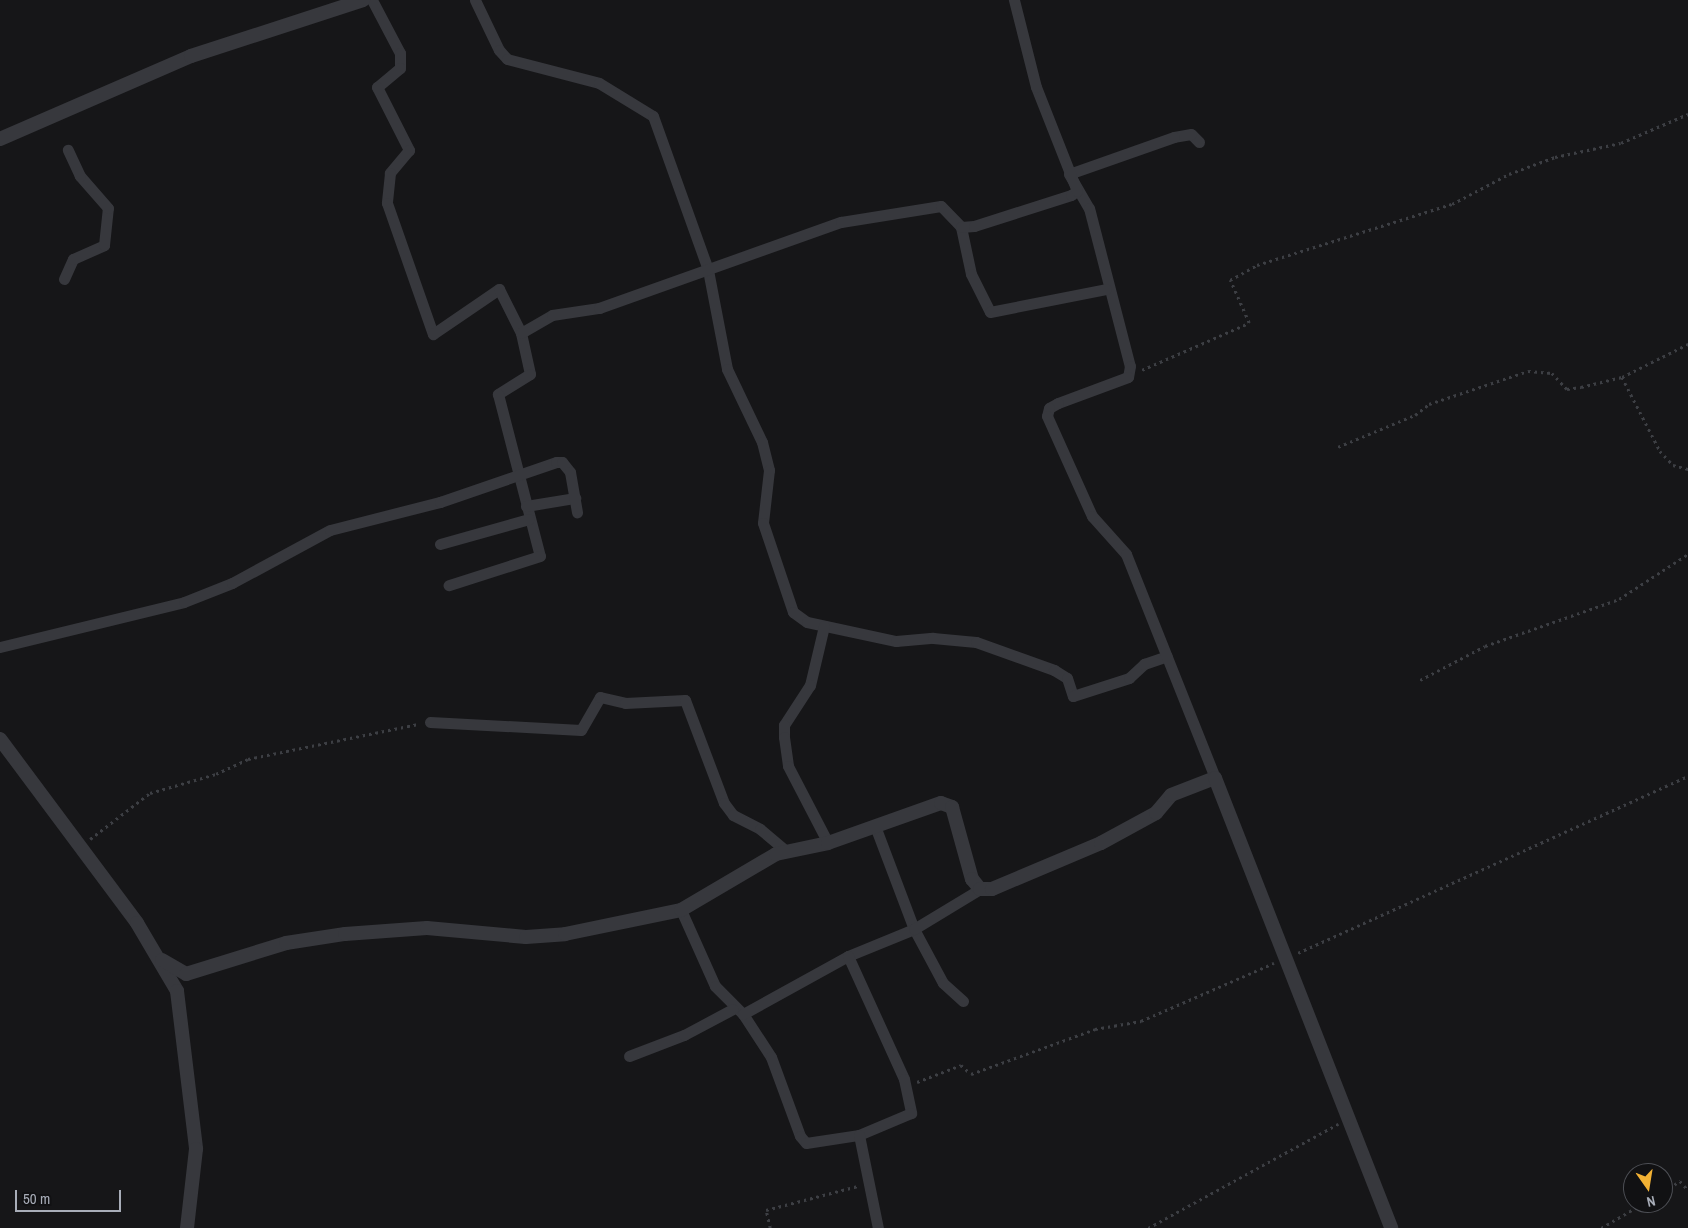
<!DOCTYPE html>
<html>
<head>
<meta charset="utf-8">
<style>
  body { margin:0 }
  #map { position:relative; width:1688px; height:1228px; overflow:hidden; background:#161618; font-family:"Archivo Narrow",sans-serif }
  div>[style] { position:absolute }
  [style*='--x'] { left:calc(var(--x)*1px); top:calc(var(--y)*1px); width:calc(var(--w)*1px); rotate:calc(var(--a)*1deg) }
  .path>* { height:2.5px; margin-top:-1.25px; transform-origin:0; background:repeating-linear-gradient(90deg,#3d3f44 0 2.5px,transparent 0 6.5px) }
  .minor>* { height:11px; margin:-5.5px; padding:0 5.5px; transform-origin:5.5px; border-radius:5.5px; background:#37383d }
  .tertiary>* { height:14px; margin:-7px; padding:0 7px; transform-origin:7px; border-radius:7px; background:#37383d }
  span { translate:-50% -50%; white-space:nowrap; text-align:center; line-height:1.15; -webkit-text-stroke:5px #111113; paint-order:stroke }
  .north { position:absolute; left:1623px; top:1163px; width:50px; height:50px; box-sizing:border-box; background:#111113; border:1px solid #4d4f55; border-radius:50%; rotate:167deg; font-size:14px; font-weight:700; line-height:20px; text-align:center; color:#a8adb8 }
  .north::after { content:''; display:block; margin:auto; width:18px; height:22px; background:#f2b134; clip-path:polygon(50% 0,100% 100%,50% 72%,0 100%) }
  .scale { position:absolute; left:15px; top:1190px; width:106px; height:22px; box-sizing:border-box; border:2px solid #a8adb8; border-top:0; padding-left:6px; font-size:15px; line-height:18px; white-space:nowrap; color:#a8adb8; -webkit-text-stroke:4px #111113; paint-order:stroke }
</style>
</head>
<body>
<div id="map">
  <div class="path">
    <div style="--x:1142;--y:370;--w:117;--a:-23.7"></div>
    <div style="--x:1249;--y:323;--w:47;--a:-113.8"></div>
    <div style="--x:1230;--y:280;--w:31;--a:-29"></div>
    <div style="--x:1257;--y:265;--w:204;--a:-17.4"></div>
    <div style="--x:1452;--y:204;--w:64;--a:-27.8"></div>
    <div style="--x:1509;--y:174;--w:49;--a:-20.3"></div>
    <div style="--x:1555;--y:157;--w:67;--a:-12"></div>
    <div style="--x:1621;--y:143;--w:73;--a:-23.4"></div>
    <div style="--x:1622;--y:377;--w:83;--a:62.8"></div>
    <div style="--x:1660;--y:451;--w:19;--a:47"></div>
    <div style="--x:1673;--y:465;--w:16;--a:15"></div>
    <div style="--x:1338;--y:447;--w:83;--a:-22.6"></div>
    <div style="--x:1415;--y:415;--w:18;--a:-38"></div>
    <div style="--x:1429;--y:404;--w:104;--a:-18.4"></div>
    <div style="--x:1528;--y:371;--w:24;--a:5"></div>
    <div style="--x:1552;--y:373;--w:22;--a:47"></div>
    <div style="--x:1567;--y:389;--w:14;--a:-8"></div>
    <div style="--x:1581;--y:387;--w:42;--a:-13.7"></div>
    <div style="--x:1622;--y:377;--w:74;--a:-26.6"></div>
    <div style="--x:1420;--y:680;--w:73;--a:-27.6"></div>
    <div style="--x:1485;--y:646;--w:142;--a:-19.3"></div>
    <div style="--x:1619;--y:599;--w:82;--a:-33.1"></div>
    <div style="--x:90;--y:839;--w:76;--a:-37.5"></div>
    <div style="--x:150;--y:793;--w:69;--a:-16.1"></div>
    <div style="--x:216;--y:774;--w:35;--a:-25"></div>
    <div style="--x:248;--y:759;--w:175;--a:-11.6"></div>
    <div style="--x:1298;--y:953;--w:428;--a:-24.4"></div>
    <div style="--x:917;--y:1082;--w:47;--a:-21.1"></div>
    <div style="--x:961;--y:1065;--w:13;--a:42"></div>
    <div style="--x:971;--y:1074;--w:132;--a:-19.9"></div>
    <div style="--x:1095;--y:1029;--w:47;--a:-9.9"></div>
    <div style="--x:1141;--y:1021;--w:145;--a:-23.6"></div>
    <div style="--x:1663;--y:1191;--w:20;--a:-30"></div>
    <div style="--x:1680;--y:1181;--w:12;--a:48"></div>
    <div style="--x:770;--y:1228;--w:18;--a:-103"></div>
    <div style="--x:766;--y:1210;--w:95;--a:-14.6"></div>
    <div style="--x:1148;--y:1228;--w:217;--a:-28.7"></div>
    <div style="--x:1601;--y:1228;--w:50;--a:-30.2"></div>
  </div>
  <div class="minor">
    <div style="--x:372;--y:0;--w:60;--a:62.2"></div>
    <div style="--x:400;--y:53;--w:15;--a:90"></div>
    <div style="--x:400;--y:68;--w:30;--a:140"></div>
    <div style="--x:377;--y:87;--w:71;--a:63.1"></div>
    <div style="--x:409;--y:150;--w:30;--a:130"></div>
    <div style="--x:390;--y:173;--w:30;--a:96"></div>
    <div style="--x:387;--y:203;--w:139;--a:70.7"></div>
    <div style="--x:433;--y:334;--w:80;--a:-34.3"></div>
    <div style="--x:499;--y:289;--w:49;--a:63.4"></div>
    <div style="--x:521;--y:333;--w:42;--a:77.6"></div>
    <div style="--x:530;--y:374;--w:38;--a:148"></div>
    <div style="--x:498;--y:394;--w:167;--a:75.5"></div>
    <div style="--x:540;--y:556;--w:96;--a:162.3"></div>
    <div style="--x:475;--y:0;--w:55;--a:64.4"></div>
    <div style="--x:499;--y:50;--w:12;--a:48"></div>
    <div style="--x:507;--y:59;--w:95;--a:14.6"></div>
    <div style="--x:599;--y:83;--w:63;--a:31.4"></div>
    <div style="--x:653;--y:116;--w:164;--a:70.3"></div>
    <div style="--x:708;--y:270;--w:101;--a:79.1"></div>
    <div style="--x:727;--y:369;--w:81;--a:64.4"></div>
    <div style="--x:762;--y:442;--w:29;--a:76"></div>
    <div style="--x:769;--y:470;--w:53;--a:96.5"></div>
    <div style="--x:763;--y:523;--w:94;--a:71.4"></div>
    <div style="--x:793;--y:612;--w:17;--a:36"></div>
    <div style="--x:807;--y:622;--w:91;--a:12.1"></div>
    <div style="--x:896;--y:641;--w:37;--a:-5"></div>
    <div style="--x:933;--y:638;--w:43;--a:5.3"></div>
    <div style="--x:976;--y:642;--w:83;--a:19.7"></div>
    <div style="--x:1054;--y:670;--w:15;--a:32"></div>
    <div style="--x:1067;--y:678;--w:19;--a:72"></div>
    <div style="--x:1073;--y:696;--w:59;--a:-17.8"></div>
    <div style="--x:1129;--y:678;--w:21;--a:-43"></div>
    <div style="--x:1144;--y:664;--w:24;--a:-19"></div>
    <div style="--x:1199;--y:142;--w:11;--a:-135"></div>
    <div style="--x:1191;--y:134;--w:17;--a:170"></div>
    <div style="--x:1174;--y:137;--w:111;--a:160.6"></div>
    <div style="--x:1069;--y:174;--w:39;--a:60"></div>
    <div style="--x:1089;--y:208;--w:163;--a:75.5"></div>
    <div style="--x:1130;--y:366;--w:11;--a:100"></div>
    <div style="--x:1128;--y:377;--w:75;--a:159.6"></div>
    <div style="--x:1058;--y:403;--w:10;--a:151"></div>
    <div style="--x:1049;--y:408;--w:8;--a:104"></div>
    <div style="--x:1047;--y:416;--w:110;--a:65.8"></div>
    <div style="--x:1092;--y:516;--w:51;--a:48.2"></div>
    <div style="--x:1126;--y:554;--w:241;--a:68.3"></div>
    <div style="--x:961;--y:227;--w:48;--a:78"></div>
    <div style="--x:971;--y:274;--w:42;--a:63.4"></div>
    <div style="--x:990;--y:312;--w:118;--a:-11.2"></div>
    <div style="--x:64;--y:279;--w:22;--a:-66"></div>
    <div style="--x:73;--y:259;--w:34;--a:-24"></div>
    <div style="--x:104;--y:245;--w:37;--a:-84"></div>
    <div style="--x:108;--y:208;--w:43;--a:-131.2"></div>
    <div style="--x:80;--y:176;--w:29;--a:-115"></div>
    <div style="--x:521;--y:333;--w:36;--a:-30"></div>
    <div style="--x:552;--y:315;--w:48;--a:-8.5"></div>
    <div style="--x:599;--y:308;--w:257;--a:-19.6"></div>
    <div style="--x:841;--y:222;--w:101;--a:-9.1"></div>
    <div style="--x:941;--y:206;--w:29;--a:46"></div>
    <div style="--x:961;--y:227;--w:13;--a:-4"></div>
    <div style="--x:974;--y:226;--w:102;--a:-17.7"></div>
    <div style="--x:1071;--y:195;--w:7;--a:-34"></div>
    <div style="--x:1077;--y:191;--w:112;--a:-111.5"></div>
    <div style="--x:1036;--y:87;--w:90;--a:-104.2"></div>
    <div style="--x:526;--y:506;--w:50;--a:-9.3"></div>
    <div style="--x:440;--y:544;--w:92;--a:-15.7"></div>
    <div style="--x:824;--y:626;--w:61;--a:103.3"></div>
    <div style="--x:810;--y:685;--w:48;--a:123"></div>
    <div style="--x:784;--y:725;--w:12;--a:90"></div>
    <div style="--x:784;--y:737;--w:29;--a:82"></div>
    <div style="--x:788;--y:766;--w:87;--a:62.5"></div>
    <div style="--x:0;--y:647;--w:189;--a:-13.7"></div>
    <div style="--x:184;--y:602;--w:52;--a:-21.6"></div>
    <div style="--x:232;--y:583;--w:111;--a:-28.4"></div>
    <div style="--x:330;--y:530;--w:114;--a:-14.3"></div>
    <div style="--x:440;--y:502;--w:123;--a:-19"></div>
    <div style="--x:556;--y:462;--w:6;--a:0"></div>
    <div style="--x:562;--y:462;--w:13;--a:51"></div>
    <div style="--x:570;--y:472;--w:41;--a:80.1"></div>
    <div style="--x:430;--y:722;--w:151;--a:3"></div>
    <div style="--x:581;--y:730;--w:38;--a:-60"></div>
    <div style="--x:600;--y:697;--w:26;--a:13"></div>
    <div style="--x:625;--y:703;--w:60;--a:-2.9"></div>
    <div style="--x:685;--y:700;--w:110;--a:69.3"></div>
    <div style="--x:724;--y:803;--w:15;--a:53"></div>
    <div style="--x:733;--y:815;--w:30;--a:27"></div>
    <div style="--x:760;--y:829;--w:34;--a:40"></div>
    <div style="--x:875;--y:826;--w:110;--a:69.3"></div>
    <div style="--x:914;--y:929;--w:61;--a:61.8"></div>
    <div style="--x:943;--y:983;--w:27;--a:42"></div>
    <div style="--x:681;--y:910;--w:83;--a:65.9"></div>
    <div style="--x:715;--y:986;--w:40;--a:45"></div>
    <div style="--x:743;--y:1014;--w:51;--a:56.9"></div>
    <div style="--x:771;--y:1057;--w:84;--a:69.8"></div>
    <div style="--x:800;--y:1136;--w:9;--a:49"></div>
    <div style="--x:806;--y:1143;--w:54;--a:-8.6"></div>
    <div style="--x:848;--y:956;--w:71;--a:-22.2"></div>
    <div style="--x:914;--y:929;--w:77;--a:-31.2"></div>
    <div style="--x:743;--y:1014;--w:120;--a:-28.9"></div>
    <div style="--x:848;--y:956;--w:135;--a:65.5"></div>
    <div style="--x:904;--y:1079;--w:35;--a:78"></div>
    <div style="--x:911;--y:1113;--w:56;--a:157.1"></div>
    <div style="--x:859;--y:1135;--w:95;--a:78.5"></div>
    <div style="--x:629;--y:1056;--w:59;--a:-20.9"></div>
    <div style="--x:684;--y:1035;--w:55;--a:-28"></div>
  </div>
  <div class="tertiary">
    <div style="--x:0;--y:139;--w:208;--a:-23.5"></div>
    <div style="--x:191;--y:56;--w:181;--a:-18"></div>
    <div style="--x:0;--y:739;--w:229;--a:53.3"></div>
    <div style="--x:137;--y:923;--w:79;--a:59.5"></div>
    <div style="--x:177;--y:991;--w:159;--a:83.1"></div>
    <div style="--x:196;--y:1149;--w:80;--a:96.5"></div>
    <div style="--x:162;--y:960;--w:28;--a:30"></div>
    <div style="--x:186;--y:974;--w:105;--a:-17.2"></div>
    <div style="--x:286;--y:943;--w:60;--a:-8.7"></div>
    <div style="--x:345;--y:934;--w:82;--a:-4.2"></div>
    <div style="--x:427;--y:928;--w:99;--a:5.2"></div>
    <div style="--x:526;--y:937;--w:39;--a:-4"></div>
    <div style="--x:565;--y:934;--w:118;--a:-11.7"></div>
    <div style="--x:681;--y:910;--w:110;--a:-30.5"></div>
    <div style="--x:776;--y:854;--w:53;--a:-11.9"></div>
    <div style="--x:828;--y:843;--w:120;--a:-19.5"></div>
    <div style="--x:941;--y:803;--w:12;--a:20"></div>
    <div style="--x:952;--y:807;--w:75;--a:74.5"></div>
    <div style="--x:972;--y:879;--w:13;--a:51"></div>
    <div style="--x:980;--y:889;--w:12;--a:0"></div>
    <div style="--x:992;--y:889;--w:118;--a:-22.9"></div>
    <div style="--x:1101;--y:843;--w:63;--a:-28.6"></div>
    <div style="--x:1156;--y:813;--w:23;--a:-50"></div>
    <div style="--x:1171;--y:795;--w:47;--a:-21.1"></div>
    <div style="--x:1215;--y:778;--w:483;--a:68.6"></div>
  </div>
  <div class="north">N</div>
  <div class="scale">50 m</div>
</div>
</body>
</html>
